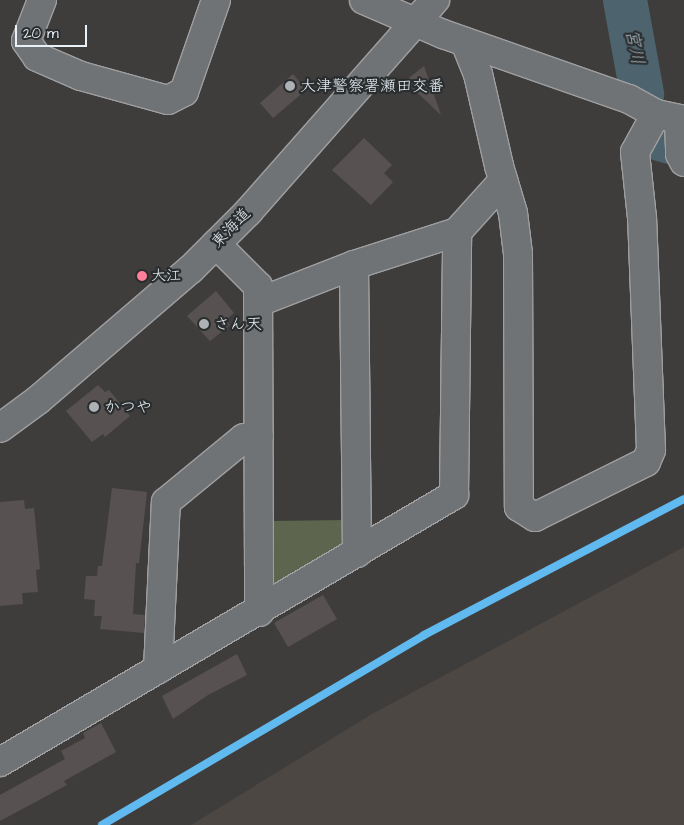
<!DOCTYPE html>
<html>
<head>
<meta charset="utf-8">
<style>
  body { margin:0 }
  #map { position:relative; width:684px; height:825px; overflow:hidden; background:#3f3d3c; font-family:"Architects Daughter","Klee One",sans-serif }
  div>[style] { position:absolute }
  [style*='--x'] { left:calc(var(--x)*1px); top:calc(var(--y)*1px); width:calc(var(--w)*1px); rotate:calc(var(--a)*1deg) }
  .built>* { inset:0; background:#4d4743 }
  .green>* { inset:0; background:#5e654f }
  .river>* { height:44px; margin:-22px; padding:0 22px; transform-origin:22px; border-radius:22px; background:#4d646e }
  .building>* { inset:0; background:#575251 }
  .roads { filter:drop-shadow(1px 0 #9f9fa1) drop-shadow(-1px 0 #9f9fa1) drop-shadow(0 1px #9f9fa1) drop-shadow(0 -1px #9f9fa1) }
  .minor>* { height:28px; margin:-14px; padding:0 14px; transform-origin:14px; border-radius:14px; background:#6f7375 }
  .highway>* { height:28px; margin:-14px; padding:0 14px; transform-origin:14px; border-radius:14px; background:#6f7375 }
  .rail-1>* { height:8px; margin:-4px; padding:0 4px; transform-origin:4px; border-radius:4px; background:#60baf0 }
  .dots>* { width:14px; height:14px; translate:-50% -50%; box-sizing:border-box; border:2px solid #2a2d2e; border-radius:50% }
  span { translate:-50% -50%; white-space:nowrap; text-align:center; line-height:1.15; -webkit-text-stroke:4.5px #2a2d2e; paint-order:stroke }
  .bus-label { font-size:15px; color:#e8f1f8 }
  .left { translate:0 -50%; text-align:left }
  .poi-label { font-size:16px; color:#e8f1f8 }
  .street-label { font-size:16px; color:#e8f1f8 }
  .water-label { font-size:18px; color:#aabac3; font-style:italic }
  .scale { position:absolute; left:15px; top:25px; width:72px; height:22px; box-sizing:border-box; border:2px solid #e8f1f8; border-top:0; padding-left:6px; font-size:15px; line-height:18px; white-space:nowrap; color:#e8f1f8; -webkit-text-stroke:4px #2a2d2e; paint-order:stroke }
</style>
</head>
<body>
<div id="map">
  <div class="built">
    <div style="clip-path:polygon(684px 547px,684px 825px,191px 825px,372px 714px)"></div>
  </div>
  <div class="green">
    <div style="clip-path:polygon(346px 520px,346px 551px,280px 586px,270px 584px,273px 521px)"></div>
  </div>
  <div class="river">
    <div style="--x:625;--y:0;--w:96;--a:79.7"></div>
    <div style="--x:660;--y:139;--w:25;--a:16"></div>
  </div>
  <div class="building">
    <div style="clip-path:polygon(424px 66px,441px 115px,405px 81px)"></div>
    <div style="clip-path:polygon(293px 74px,306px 90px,273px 118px,260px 103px)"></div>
    <div style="clip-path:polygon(364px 138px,392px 165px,384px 173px,393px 182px,371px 205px,332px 170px)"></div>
    <div style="clip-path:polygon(216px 291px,234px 313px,226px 320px,230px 325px,210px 341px,187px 316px)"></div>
    <div style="clip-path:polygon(98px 385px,105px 392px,109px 390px,130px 416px,105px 437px,103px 434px,92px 442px,66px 411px)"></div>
    <div style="clip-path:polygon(112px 488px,147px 492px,139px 563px,136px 563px,133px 614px,145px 615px,144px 633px,100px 629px,102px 616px,94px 616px,95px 600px,84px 599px,86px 576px,97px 576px,98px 566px,102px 566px)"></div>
    <div style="clip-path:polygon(24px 500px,25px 509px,34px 508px,40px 569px,36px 570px,38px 592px,22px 593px,23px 604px,0 606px,0 502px)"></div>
    <div style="clip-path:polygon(323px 595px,337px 619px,288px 647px,274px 623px)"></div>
    <div style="clip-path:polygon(237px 654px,247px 675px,208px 695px,173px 719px,162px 696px)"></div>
    <div style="clip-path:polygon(101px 723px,116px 752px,64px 781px,67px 785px,0 821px,0 795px,65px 759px,61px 751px,85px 738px,83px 733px)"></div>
  </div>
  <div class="roads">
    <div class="minor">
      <div style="--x:42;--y:0;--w:44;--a:111.3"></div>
      <div style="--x:26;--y:41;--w:19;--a:55"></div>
      <div style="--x:37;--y:57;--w:48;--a:23.4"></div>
      <div style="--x:81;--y:76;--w:90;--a:15.4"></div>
      <div style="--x:168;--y:100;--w:18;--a:-27"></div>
      <div style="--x:184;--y:92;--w:97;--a:-70.8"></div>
      <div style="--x:364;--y:0;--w:86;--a:23.3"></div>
      <div style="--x:443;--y:34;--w:197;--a:19.3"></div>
      <div style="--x:629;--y:99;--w:31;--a:29"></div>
      <div style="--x:656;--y:114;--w:29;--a:12"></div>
      <div style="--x:465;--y:42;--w:35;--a:68"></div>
      <div style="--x:478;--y:74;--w:94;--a:77.1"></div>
      <div style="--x:499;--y:166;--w:49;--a:73.4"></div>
      <div style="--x:513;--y:213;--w:41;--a:83"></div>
      <div style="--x:518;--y:254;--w:253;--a:89.8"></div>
      <div style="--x:519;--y:507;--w:19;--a:32"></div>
      <div style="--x:535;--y:517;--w:124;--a:-26.4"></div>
      <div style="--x:646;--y:462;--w:13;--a:-67"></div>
      <div style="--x:651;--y:450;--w:232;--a:-92.2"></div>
      <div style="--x:642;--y:218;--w:66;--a:-96.1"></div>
      <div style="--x:635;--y:152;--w:43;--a:-61.1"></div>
      <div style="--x:679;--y:120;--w:34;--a:88"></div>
      <div style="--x:680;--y:154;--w:9;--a:63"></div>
      <div style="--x:216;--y:244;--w:59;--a:45"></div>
      <div style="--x:258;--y:286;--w:326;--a:89.8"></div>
      <div style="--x:354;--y:265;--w:288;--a:89.4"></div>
      <div style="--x:259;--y:302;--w:102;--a:-21.3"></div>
      <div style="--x:354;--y:265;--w:108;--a:-17.8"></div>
      <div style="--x:457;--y:232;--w:69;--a:-48"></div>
      <div style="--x:158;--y:669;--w:167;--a:-87.3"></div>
      <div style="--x:166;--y:502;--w:101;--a:-39.4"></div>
      <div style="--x:244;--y:438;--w:15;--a:-8"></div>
      <div style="--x:0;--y:762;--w:527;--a:-30.46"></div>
      <div style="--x:454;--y:495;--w:263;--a:-89.3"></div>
    </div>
    <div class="highway">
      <div style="--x:0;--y:428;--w:47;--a:-36.4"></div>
      <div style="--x:38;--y:400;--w:201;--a:-40.6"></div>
      <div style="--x:191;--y:269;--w:81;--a:-45"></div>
      <div style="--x:248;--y:212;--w:283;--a:-48.6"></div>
    </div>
  </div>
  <div class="rail-1">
    <div style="--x:102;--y:825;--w:374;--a:-30.5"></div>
    <div style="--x:424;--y:635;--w:293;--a:-27.6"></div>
  </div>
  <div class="dots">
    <div style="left:290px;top:86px;background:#adb2b6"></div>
    <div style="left:142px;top:276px;background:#ff8098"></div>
    <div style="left:204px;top:324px;background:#adb2b6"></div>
    <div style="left:94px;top:407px;background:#adb2b6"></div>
  </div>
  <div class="bus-label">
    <span class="left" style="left:151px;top:276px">大江</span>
  </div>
  <div class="poi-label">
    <span class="left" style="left:300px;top:86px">大津警察署瀬田交番</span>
    <span class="left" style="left:214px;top:324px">さん天</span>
    <span class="left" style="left:104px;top:407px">かつや</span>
  </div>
  <div class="street-label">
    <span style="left:231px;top:228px;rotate:-46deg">東海道</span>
  </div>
  <div class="water-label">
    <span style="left:634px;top:47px;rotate:79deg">宮川</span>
  </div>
  <div class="scale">20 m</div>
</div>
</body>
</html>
